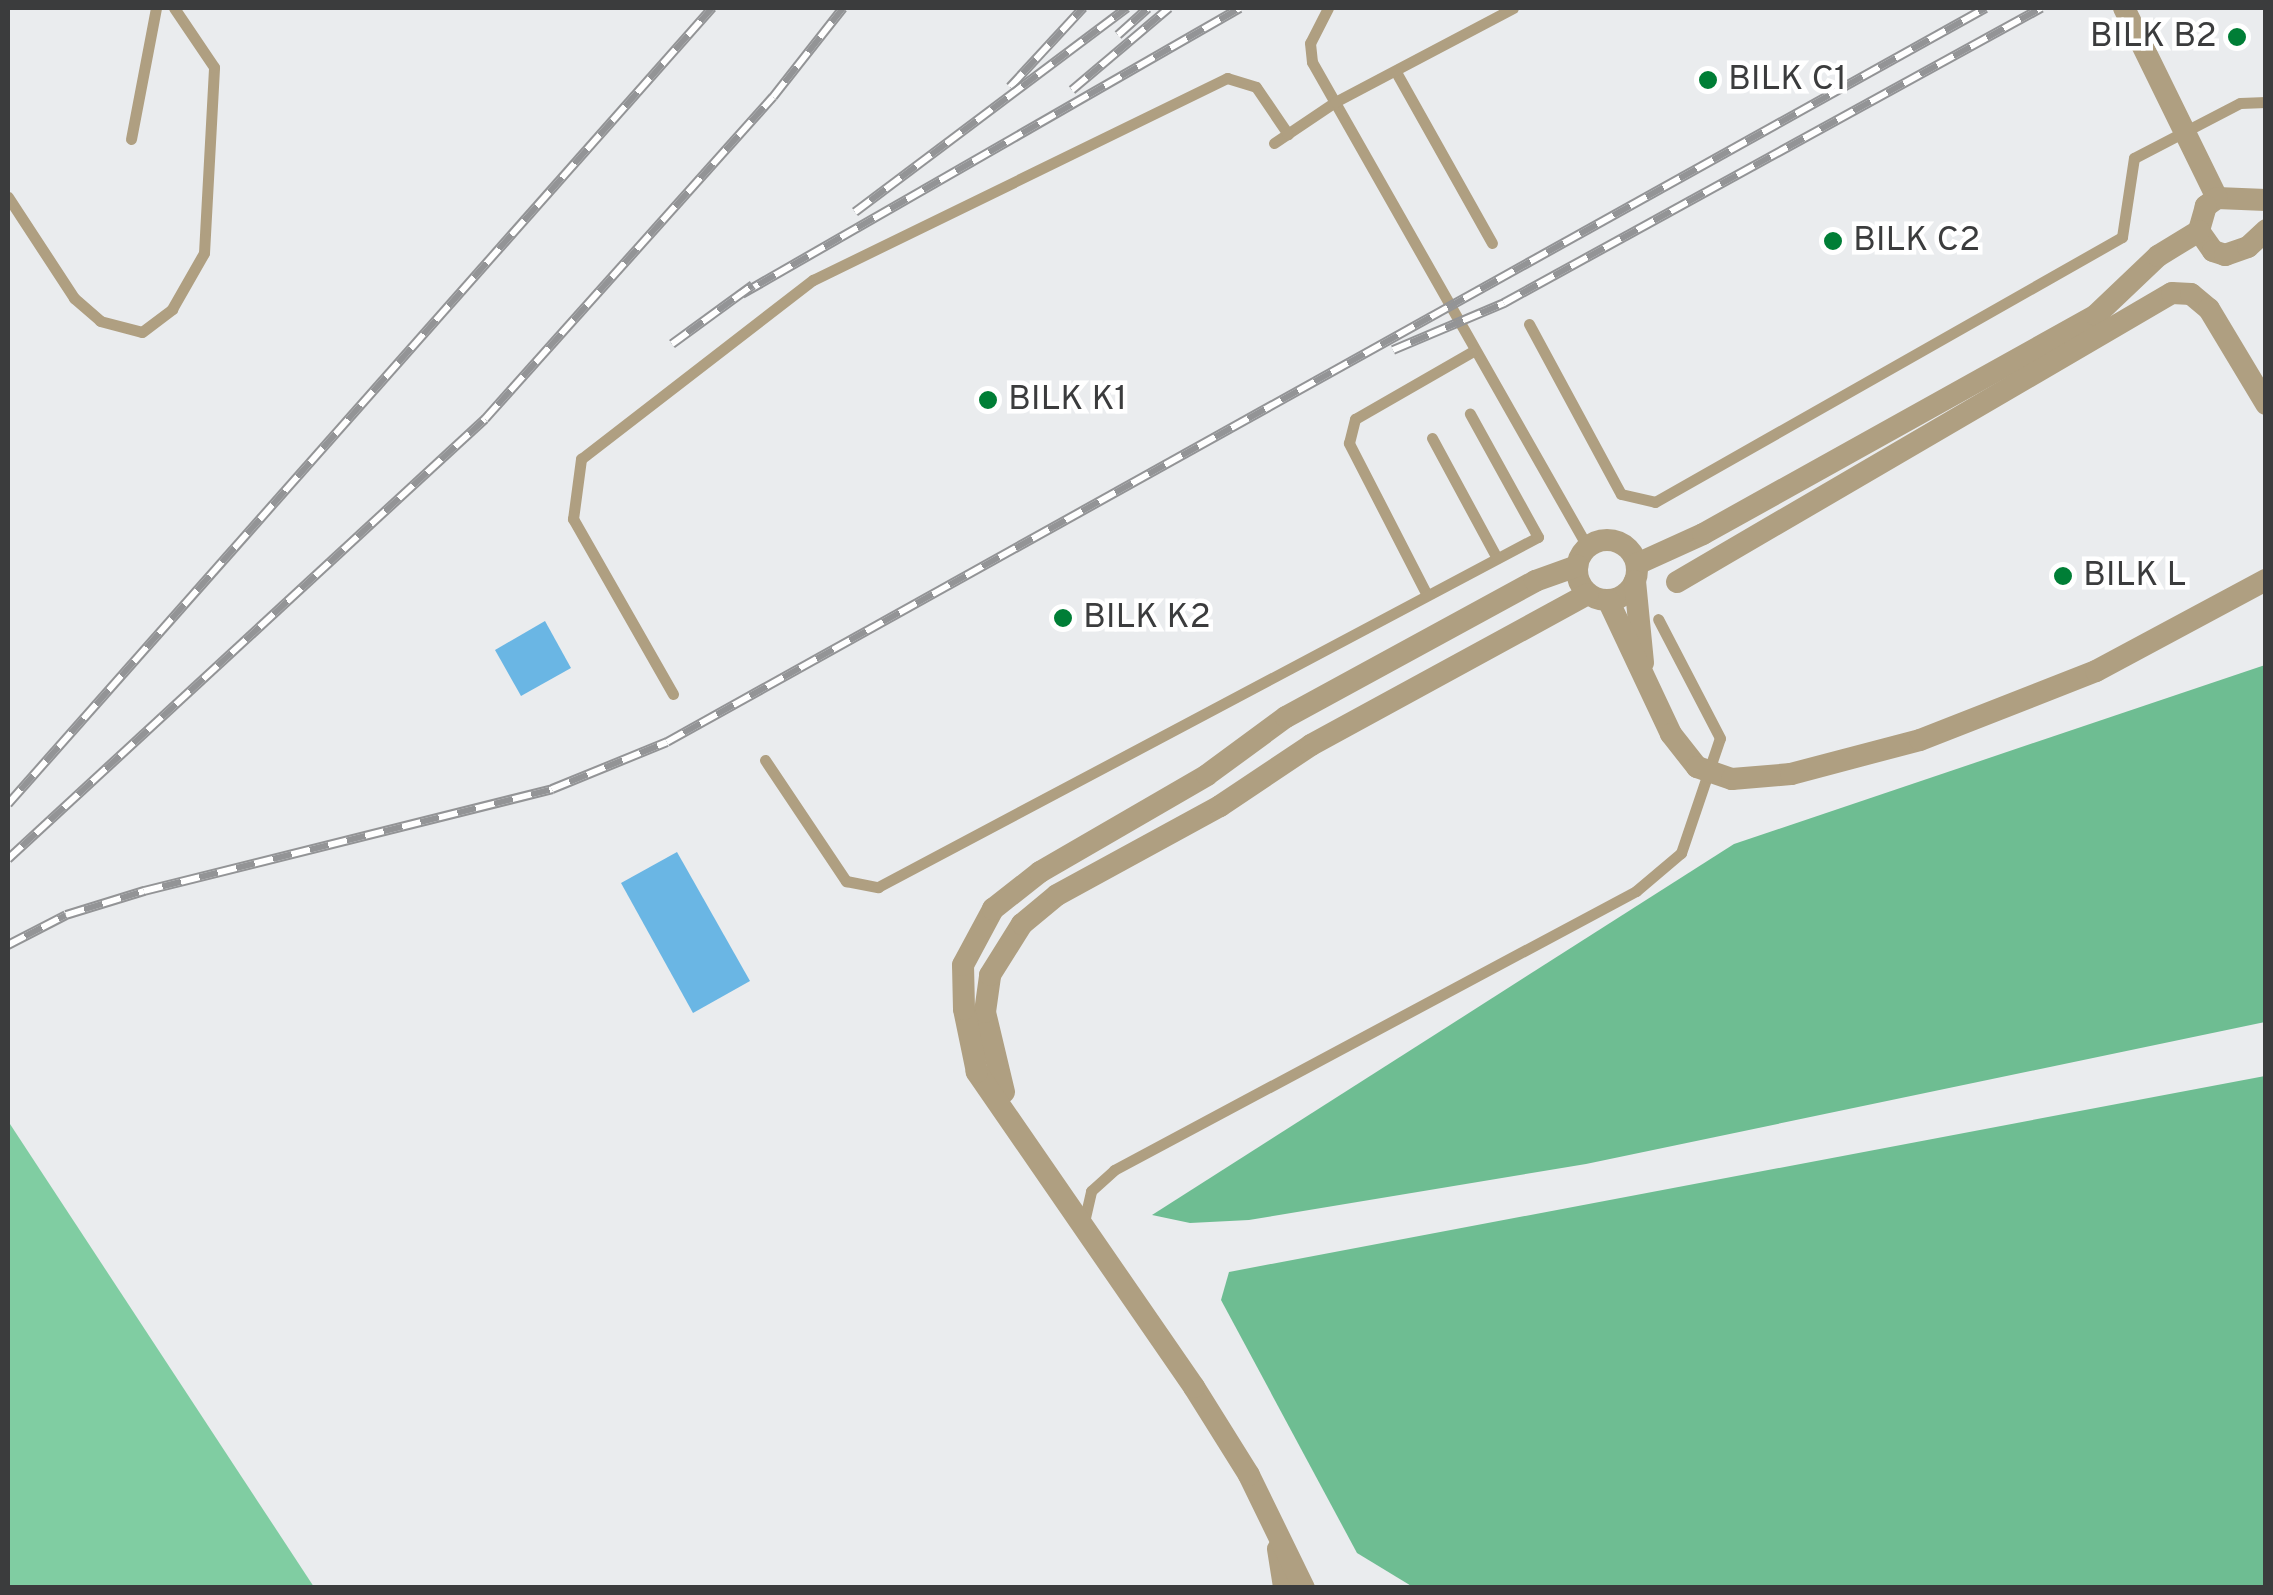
<!DOCTYPE html>
<html>
<head>
<meta charset="utf-8">
<style>
  body { margin:0 }
  #map { position:relative; width:2273px; height:1595px; overflow:hidden; background:#eaecee; font-family:Overpass,sans-serif }
  div>[style] { position:absolute }
  [style*='--x'] { left:calc(var(--x)*1px); top:calc(var(--y)*1px); width:calc(var(--w)*1px); rotate:calc(var(--a)*1deg) }
  .green>* { inset:0; background:#80cda2 }
  .forest>* { inset:0; background:#6ebd92 }
  .water>* { inset:0; background:#6ab6e4 }
  .service>* { height:11px; margin:-5.5px; padding:0 5.5px; transform-origin:5.5px; border-radius:5.5px; background:#af9f81 }
  .minor>* { height:22px; margin:-11px; padding:0 11px; transform-origin:11px; border-radius:11px; background:#af9f81 }
  .minor>.ring { margin:-11px; padding:0; box-sizing:content-box; background:none; border:22px solid #af9f81; border-radius:50% }
  .rail>* { height:10px; margin-top:-5px; transform-origin:0; background:repeating-linear-gradient(90deg,#fff 0 19px,#939496 0 38px); box-sizing:border-box; border-block:2px solid #939496 }
  .dots>* { width:28px; height:28px; translate:-50% -50%; box-sizing:border-box; border:5px solid #fff; border-radius:50% }
  span { translate:-50% -50%; white-space:nowrap; text-align:center; line-height:1.15; -webkit-text-stroke:9px #fff; paint-order:stroke }
  .poi-label { font-size:35px; color:#3b3c3d }
  .right { translate:-100% -50%; text-align:right }
  .left { translate:0 -50%; text-align:left }
  .frame { position:absolute; inset:0; border:10px solid #3b3c3d; pointer-events:none }
</style>
</head>
<body>
<div id="map">
  <div class="green">
    <div style="clip-path:polygon(8px 1121px,314px 1587px,8px 1587px)"></div>
  </div>
  <div class="forest">
    <div style="clip-path:polygon(2265px 665px,2265px 1022px,1586px 1164px,1249px 1220px,1190px 1223px,1152px 1215px,1734px 844px)"></div>
    <div style="clip-path:polygon(2265px 1076px,2265px 1587px,1413px 1587px,1357px 1553px,1221px 1300px,1229px 1272px)"></div>
  </div>
  <div class="water">
    <div style="clip-path:polygon(545px 621px,571px 668px,521px 696px,495px 650px)"></div>
    <div style="clip-path:polygon(677px 852px,750px 981px,693px 1013px,621px 883px)"></div>
  </div>
  <div class="service">
    <div style="--x:1328;--y:8;--w:39;--a:117"></div>
    <div style="--x:1310;--y:43;--w:19;--a:84"></div>
    <div style="--x:1312;--y:62;--w:557;--a:60.4"></div>
    <div style="--x:1396;--y:72;--w:196;--a:60.7"></div>
    <div style="--x:131;--y:139;--w:133;--a:-79.2"></div>
    <div style="--x:1274;--y:143;--w:73;--a:-33.9"></div>
    <div style="--x:1335;--y:102;--w:201;--a:-27.8"></div>
    <div style="--x:8;--y:197;--w:121;--a:56.8"></div>
    <div style="--x:74;--y:298;--w:35;--a:41"></div>
    <div style="--x:100;--y:321;--w:43;--a:14.7"></div>
    <div style="--x:142;--y:332;--w:38;--a:-37"></div>
    <div style="--x:172;--y:309;--w:64;--a:-60.3"></div>
    <div style="--x:204;--y:253;--w:186;--a:-86.9"></div>
    <div style="--x:214;--y:67;--w:71;--a:-124.1"></div>
    <div style="--x:1529;--y:324;--w:193;--a:61.6"></div>
    <div style="--x:1621;--y:494;--w:35;--a:13"></div>
    <div style="--x:1655;--y:502;--w:537;--a:-29.57"></div>
    <div style="--x:2122;--y:237;--w:80;--a:-81.4"></div>
    <div style="--x:2134;--y:158;--w:119;--a:-27.4"></div>
    <div style="--x:2240;--y:103;--w:26;--a:-2"></div>
    <div style="--x:1432;--y:438;--w:136;--a:61.6"></div>
    <div style="--x:1427;--y:595;--w:171;--a:-117.2"></div>
    <div style="--x:1349;--y:443;--w:25;--a:-76"></div>
    <div style="--x:1355;--y:419;--w:138;--a:-29.9"></div>
    <div style="--x:673;--y:694;--w:202;--a:-119.7"></div>
    <div style="--x:573;--y:519;--w:61;--a:-82.4"></div>
    <div style="--x:581;--y:459;--w:293;--a:-37.7"></div>
    <div style="--x:813;--y:280;--w:461;--a:-26"></div>
    <div style="--x:1227;--y:78;--w:30;--a:17"></div>
    <div style="--x:1256;--y:87;--w:57;--a:55.8"></div>
    <div style="--x:765;--y:760;--w:146;--a:56.2"></div>
    <div style="--x:846;--y:881;--w:33;--a:11"></div>
    <div style="--x:878;--y:887;--w:747;--a:-27.94"></div>
    <div style="--x:1538;--y:537;--w:141;--a:-118.9"></div>
    <div style="--x:1084;--y:1222;--w:32;--a:-77"></div>
    <div style="--x:1091;--y:1191;--w:31;--a:-42"></div>
    <div style="--x:1114;--y:1170;--w:592;--a:-28.12"></div>
    <div style="--x:1636;--y:891;--w:59;--a:-40.2"></div>
    <div style="--x:1681;--y:853;--w:121;--a:-71.3"></div>
    <div style="--x:1720;--y:738;--w:134;--a:-117.5"></div>
  </div>
  <div class="minor">
    <div style="--x:2124;--y:8;--w:212;--a:63.9"></div>
    <div style="--x:2266;--y:200;--w:49;--a:-177.7"></div>
    <div style="--x:2217;--y:198;--w:14;--a:144"></div>
    <div style="--x:2206;--y:206;--w:26;--a:106"></div>
    <div style="--x:2199;--y:231;--w:24;--a:55"></div>
    <div style="--x:2213;--y:251;--w:13;--a:18"></div>
    <div style="--x:2225;--y:255;--w:24;--a:-19"></div>
    <div style="--x:2248;--y:247;--w:25;--a:-43"></div>
    <div class="ring" style="left:1577px;top:540px;width:38px;height:38px"></div>
    <div style="--x:1637;--y:564;--w:72;--a:-24.4"></div>
    <div style="--x:1703;--y:534;--w:450;--a:-29.1"></div>
    <div style="--x:2096;--y:315;--w:86;--a:-43.6"></div>
    <div style="--x:2158;--y:256;--w:48;--a:-31.4"></div>
    <div style="--x:1635;--y:581;--w:82;--a:84.4"></div>
    <div style="--x:1677;--y:582;--w:573;--a:-30.28"></div>
    <div style="--x:2172;--y:293;--w:19;--a:3"></div>
    <div style="--x:2191;--y:294;--w:23;--a:40"></div>
    <div style="--x:2209;--y:309;--w:111;--a:59"></div>
    <div style="--x:1608;--y:600;--w:148;--a:64.8"></div>
    <div style="--x:1671;--y:734;--w:42;--a:51.8"></div>
    <div style="--x:1697;--y:767;--w:37;--a:19"></div>
    <div style="--x:1732;--y:779;--w:59;--a:-4.8"></div>
    <div style="--x:1791;--y:774;--w:133;--a:-14.8"></div>
    <div style="--x:1920;--y:740;--w:189;--a:-21.4"></div>
    <div style="--x:2096;--y:671;--w:193;--a:-28.2"></div>
    <div style="--x:1004;--y:1092;--w:82;--a:-103.4"></div>
    <div style="--x:985;--y:1012;--w:37;--a:-82"></div>
    <div style="--x:990;--y:975;--w:60;--a:-57.9"></div>
    <div style="--x:1022;--y:924;--w:45;--a:-39.6"></div>
    <div style="--x:1057;--y:895;--w:186;--a:-28.6"></div>
    <div style="--x:1220;--y:806;--w:110;--a:-33.8"></div>
    <div style="--x:1311;--y:745;--w:315;--a:-28.6"></div>
    <div style="--x:1278;--y:1549;--w:39;--a:81"></div>
    <div style="--x:1304;--y:1588;--w:126;--a:-116"></div>
    <div style="--x:1249;--y:1475;--w:104;--a:-122"></div>
    <div style="--x:1194;--y:1387;--w:383;--a:-124.6"></div>
    <div style="--x:977;--y:1072;--w:64;--a:-101.7"></div>
    <div style="--x:964;--y:1009;--w:44;--a:-91.3"></div>
    <div style="--x:963;--y:965;--w:64;--a:-61.8"></div>
    <div style="--x:993;--y:909;--w:60;--a:-38.2"></div>
    <div style="--x:1040;--y:872;--w:193;--a:-30.1"></div>
    <div style="--x:1207;--y:775;--w:98;--a:-36.3"></div>
    <div style="--x:1286;--y:717;--w:284;--a:-28.6"></div>
    <div style="--x:1535;--y:581;--w:45;--a:-19.7"></div>
  </div>
  <div class="rail">
    <div style="--x:1118;--y:35;--w:40;--a:-42"></div>
    <div style="--x:1010;--y:87;--w:108;--a:-47.3"></div>
    <div style="--x:1072;--y:90;--w:127;--a:-40.2"></div>
    <div style="--x:855;--y:212;--w:340;--a:-36.9"></div>
    <div style="--x:742;--y:294;--w:574;--a:-29.87"></div>
    <div style="--x:672;--y:344;--w:100;--a:-36.1"></div>
    <div style="--x:1393;--y:350;--w:121;--a:-22.9"></div>
    <div style="--x:1504;--y:303;--w:613;--a:-28.78"></div>
    <div style="--x:8;--y:804;--w:1063;--a:-48.51"></div>
    <div style="--x:8;--y:859;--w:649;--a:-42.69"></div>
    <div style="--x:485;--y:419;--w:432;--a:-48.2"></div>
    <div style="--x:773;--y:97;--w:113;--a:-51.8"></div>
    <div style="--x:8;--y:945;--w:65;--a:-27.3"></div>
    <div style="--x:66;--y:915;--w:82;--a:-17.1"></div>
    <div style="--x:144;--y:891;--w:421;--a:-14"></div>
    <div style="--x:552;--y:789;--w:124;--a:-22.2"></div>
    <div style="--x:667;--y:742;--w:1509;--a:-29.1"></div>
  </div>
  <div class="dots">
    <div style="left:2237px;top:37px;background:#007e36"></div>
    <div style="left:1708px;top:80px;background:#007e36"></div>
    <div style="left:1833px;top:241px;background:#007e36"></div>
    <div style="left:988px;top:400px;background:#007e36"></div>
    <div style="left:2063px;top:576px;background:#007e36"></div>
    <div style="left:1063px;top:618px;background:#007e36"></div>
  </div>
  <div class="poi-label">
    <span class="right" style="left:2217px;top:37px">BILK B2</span>
    <span class="left" style="left:1728px;top:80px">BILK C1</span>
    <span class="left" style="left:1853px;top:241px">BILK C2</span>
    <span class="left" style="left:1008px;top:400px">BILK K1</span>
    <span class="left" style="left:2083px;top:576px">BILK L</span>
    <span class="left" style="left:1083px;top:618px">BILK K2</span>
  </div>
  <div class="frame"></div>
</div>
</body>
</html>
